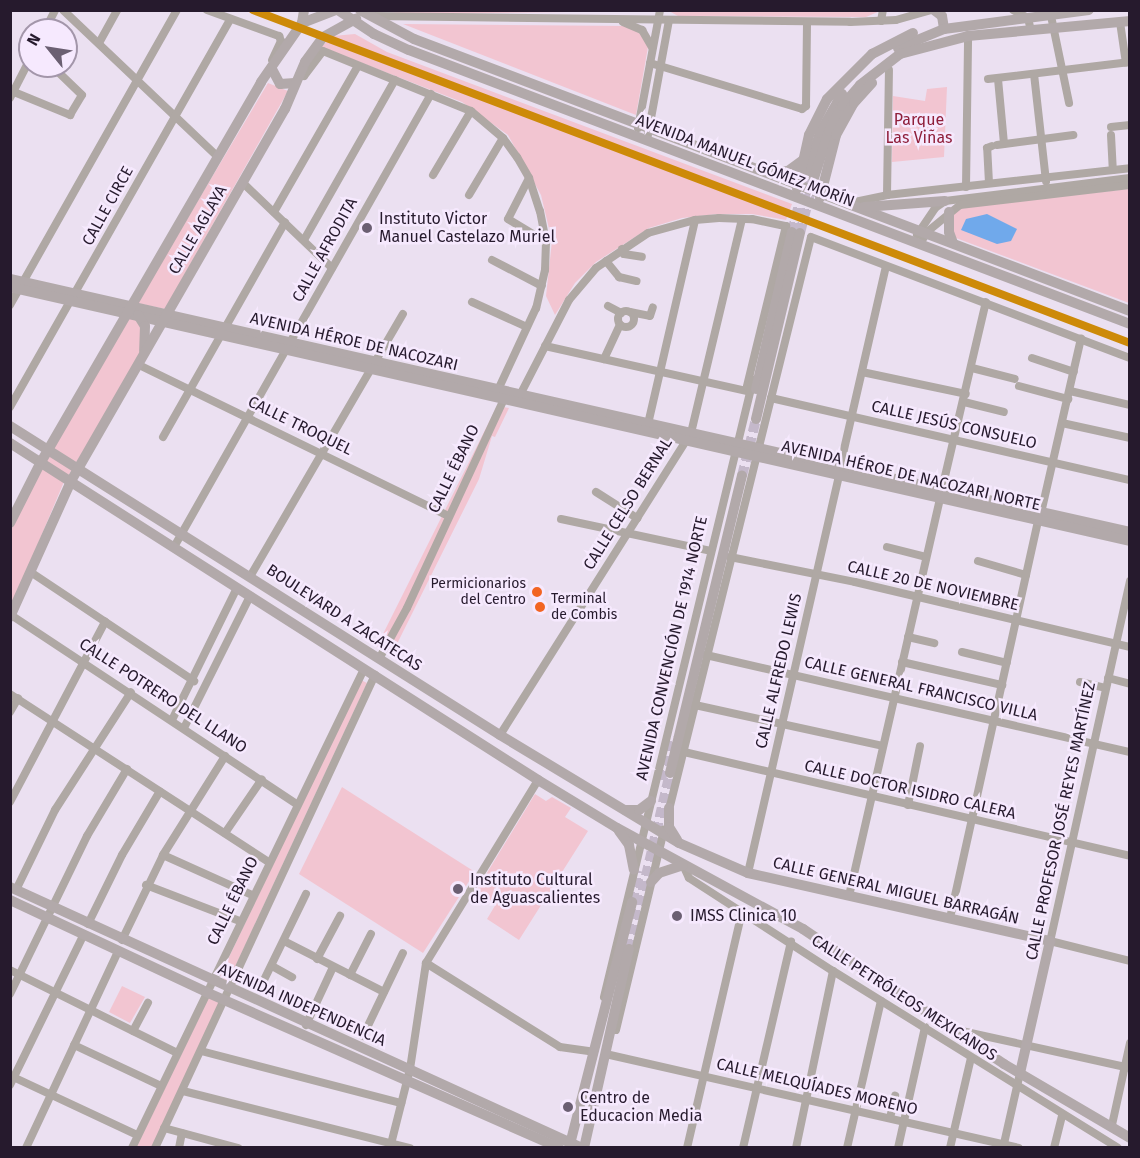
<!DOCTYPE html>
<html>
<head>
<meta charset="utf-8">
<style>
  body { margin:0 }
  #map { position:relative; width:1140px; height:1158px; overflow:hidden; background:#ebe0f1; font-family:"Fira Sans",sans-serif }
  div>[style] { position:absolute }
  [style*='--x'] { left:calc(var(--x)*1px); top:calc(var(--y)*1px); width:calc(var(--w)*1px); rotate:calc(var(--a)*1deg) }
  .green>* { inset:0; background:#f2c5d1 }
  .water>* { inset:0; background:#70a9eb }
  .major-tunnel>* { height:10px; margin-top:-5px; transform-origin:0; background:repeating-linear-gradient(90deg,#c4b8ca 0 10px,transparent 0 15px) }
  .minor>* { height:8px; margin:-4px; padding:0 4px; transform-origin:4px; border-radius:4px; background:#afa8a4 }
  .minor>.ring { margin:-4px; padding:0; box-sizing:content-box; background:none; border:8px solid #afa8a4; border-radius:50% }
  .major>* { height:10px; margin:-5px; padding:0 5px; transform-origin:5px; border-radius:5px; background:#b2a9aa }
  .rail-1>* { height:8px; margin:-4px; padding:0 4px; transform-origin:4px; border-radius:4px; background:#cd8a09 }
  .dots>* { width:16px; height:16px; translate:-50% -50%; box-sizing:border-box; border:3px solid #f6e9fe; border-radius:50% }
  span { translate:-50% -50%; white-space:nowrap; text-align:center; line-height:1.15; -webkit-text-stroke:5px #f6e9fe; paint-order:stroke }
  .bus-label { font-size:14px; color:#261a2d }
  .right { translate:-100% -50%; text-align:right }
  .left { translate:0 -50%; text-align:left }
  .park-label { font-size:16px; color:#8f1e3a }
  .street-label { font-size:16px; color:#261a2d }
  .poi-label { font-size:16px; color:#261a2d }
  .frame { position:absolute; inset:0; border:12px solid #261a2d; pointer-events:none }
  .north { position:absolute; left:18px; top:18px; width:60px; height:60px; box-sizing:border-box; background:#f6e9fe; border:2px solid #a396aa; border-radius:50%; rotate:300deg; font-size:16px; font-weight:700; line-height:24px; text-align:center; color:#261a2d }
  .north::after { content:''; display:block; margin:auto; width:21px; height:27px; background:#6b5f72; clip-path:polygon(50% 0,100% 100%,50% 72%,0 100%) }
</style>
</head>
<body>
<div id="map">
  <div class="green">
    <div style="clip-path:polygon(379px 11px,651px 11px,408px 14px)"></div>
    <div style="clip-path:polygon(669px 11px,880px 11px,866px 17px,678px 16px)"></div>
    <div style="clip-path:polygon(403px 24px,628px 26px,642px 35px,648px 47px,636px 115px)"></div>
    <div style="clip-path:polygon(355px 34px,387px 52px,792px 204px,786px 220px,752px 214px,717px 214px,682px 218px,649px 228px,596px 262px,575px 283px,555px 315px,546px 296px,552px 241px,541px 195px,508px 135px,462px 102px,321px 47px,333px 36px)"></div>
    <div style="clip-path:polygon(268px 83px,288px 91px,165px 309px,137px 303px)"></div>
    <div style="clip-path:polygon(947px 87px,944px 157px,892px 162px,893px 96px,925px 101px,927px 89px)"></div>
    <div style="clip-path:polygon(1129px 189px,1129px 303px,956px 238px,952px 227px,952px 217px,959px 207px)"></div>
    <div style="clip-path:polygon(128px 316px,136px 318px,142px 332px,139px 360px,63px 484px,11px 608px,10px 532px,41px 469px)"></div>
    <div style="clip-path:polygon(497px 406px,509px 408px,495px 437px,492px 436px,479px 479px,392px 654px,377px 646px)"></div>
    <div style="clip-path:polygon(361px 680px,367px 683px,228px 982px,220px 976px)"></div>
    <div style="clip-path:polygon(342px 787px,475px 872px,423px 953px,299px 874px)"></div>
    <div style="clip-path:polygon(535px 794px,546px 801px,552px 797px,571px 808px,565px 817px,588px 831px,519px 940px,487px 919px,496px 904px,476px 891px)"></div>
    <div style="clip-path:polygon(122px 986px,145px 997px,130px 1023px,109px 1012px)"></div>
    <div style="clip-path:polygon(209px 997px,222px 999px,154px 1147px,136px 1148px)"></div>
  </div>
  <div class="water">
    <div style="clip-path:polygon(987px 214px,1017px 229px,1011px 241px,997px 244px,961px 230px,966px 219px)"></div>
  </div>
  <div class="major-tunnel">
    <div style="--x:792;--y:232;--w:61;--a:-75.7"></div>
    <div style="--x:800;--y:233;--w:57;--a:-75.7"></div>
    <div style="--x:742;--y:476;--w:59;--a:-76.2"></div>
    <div style="--x:661;--y:780;--w:45;--a:-77.2"></div>
    <div style="--x:632;--y:902;--w:32;--a:-76"></div>
    <div style="--x:629;--y:949;--w:181;--a:-76.9"></div>
  </div>
  <div class="minor">
    <div style="--x:63;--y:10;--w:212;--a:43.5"></div>
    <div style="--x:207;--y:10;--w:77;--a:19.9"></div>
    <div style="--x:279;--y:36;--w:5;--a:68"></div>
    <div style="--x:281;--y:41;--w:21;--a:115"></div>
    <div style="--x:1013;--y:10;--w:17;--a:28"></div>
    <div style="--x:1028;--y:18;--w:13;--a:77"></div>
    <div style="--x:1050;--y:11;--w:94;--a:78.3"></div>
    <div style="--x:373;--y:16;--w:477;--a:0.7"></div>
    <div style="--x:850;--y:22;--w:46;--a:-2.5"></div>
    <div style="--x:896;--y:20;--w:37;--a:-16"></div>
    <div style="--x:881;--y:21;--w:11;--a:-80"></div>
    <div style="--x:623;--y:22;--w:21;--a:23"></div>
    <div style="--x:642;--y:30;--w:20;--a:60"></div>
    <div style="--x:1120;--y:22;--w:41;--a:81.7"></div>
    <div style="--x:45;--y:30;--w:22;--a:-63"></div>
    <div style="--x:99;--y:43;--w:38;--a:-61"></div>
    <div style="--x:650;--y:63;--w:159;--a:16.8"></div>
    <div style="--x:802;--y:109;--w:5;--a:-37"></div>
    <div style="--x:806;--y:106;--w:84;--a:-89.3"></div>
    <div style="--x:1034;--y:74;--w:108;--a:83.6"></div>
    <div style="--x:299;--y:75;--w:5;--a:11"></div>
    <div style="--x:304;--y:76;--w:31;--a:-53"></div>
    <div style="--x:323;--y:51;--w:160;--a:22.1"></div>
    <div style="--x:471;--y:111;--w:42;--a:40.2"></div>
    <div style="--x:503;--y:138;--w:24;--a:54"></div>
    <div style="--x:517;--y:157;--w:24;--a:60"></div>
    <div style="--x:529;--y:178;--w:35;--a:72"></div>
    <div style="--x:540;--y:211;--w:32;--a:79"></div>
    <div style="--x:546;--y:242;--w:28;--a:92"></div>
    <div style="--x:545;--y:270;--w:39;--a:103"></div>
    <div style="--x:536;--y:308;--w:90;--a:114.9"></div>
    <div style="--x:988;--y:79;--w:143;--a:-6.8"></div>
    <div style="--x:998;--y:79;--w:65;--a:84.7"></div>
    <div style="--x:14;--y:92;--w:61;--a:22.3"></div>
    <div style="--x:70;--y:115;--w:23;--a:-59"></div>
    <div style="--x:82;--y:95;--w:42;--a:-136"></div>
    <div style="--x:10;--y:98;--w:44;--a:-62.9"></div>
    <div style="--x:1111;--y:127;--w:19;--a:-6"></div>
    <div style="--x:638;--y:128;--w:120;--a:-79.4"></div>
    <div style="--x:1111;--y:135;--w:35;--a:87"></div>
    <div style="--x:647;--y:140;--w:122;--a:-79.6"></div>
    <div style="--x:997;--y:145;--w:77;--a:-7.5"></div>
    <div style="--x:433;--y:175;--w:74;--a:-59.3"></div>
    <div style="--x:529;--y:178;--w:46;--a:117.1"></div>
    <div style="--x:508;--y:219;--w:44;--a:31.2"></div>
    <div style="--x:243;--y:183;--w:123;--a:43.7"></div>
    <div style="--x:989;--y:183;--w:35;--a:-93"></div>
    <div style="--x:987;--y:148;--w:5;--a:-22"></div>
    <div style="--x:966;--y:187;--w:151;--a:-89.2"></div>
    <div style="--x:469;--y:195;--w:66;--a:-59.2"></div>
    <div style="--x:887;--y:195;--w:125;--a:-89.1"></div>
    <div style="--x:850;--y:203;--w:38;--a:-12"></div>
    <div style="--x:887;--y:195;--w:244;--a:-6.3"></div>
    <div style="--x:274;--y:212;--w:168;--a:-60.1"></div>
    <div style="--x:917;--y:235;--w:32;--a:-56"></div>
    <div style="--x:935;--y:208;--w:12;--a:-35"></div>
    <div style="--x:945;--y:201;--w:186;--a:-7.1"></div>
    <div style="--x:304;--y:240;--w:184;--a:-60.4"></div>
    <div style="--x:920;--y:244;--w:14;--a:-60"></div>
    <div style="--x:927;--y:232;--w:43;--a:-39.3"></div>
    <div style="--x:960;--y:205;--w:171;--a:-6.7"></div>
    <div style="--x:622;--y:249;--w:5;--a:68"></div>
    <div style="--x:624;--y:254;--w:18;--a:9"></div>
    <div style="--x:492;--y:260;--w:56;--a:27.5"></div>
    <div style="--x:606;--y:261;--w:21;--a:51"></div>
    <div style="--x:619;--y:277;--w:18;--a:13"></div>
    <div style="--x:472;--y:302;--w:60;--a:24.4"></div>
    <div style="--x:10;--y:305;--w:339;--a:-60.5"></div>
    <div style="--x:608;--y:306;--w:15;--a:28"></div>
    <div class="ring" style="left:618px;top:311px;width:8px;height:8px"></div>
    <div style="--x:630;--y:312;--w:20;--a:11"></div>
    <div style="--x:650;--y:316;--w:9;--a:-72"></div>
    <div style="--x:545;--y:346;--w:206;--a:12.6"></div>
    <div style="--x:1032;--y:358;--w:44;--a:18.4"></div>
    <div style="--x:604;--y:359;--w:38;--a:-65"></div>
    <div style="--x:139;--y:365;--w:344;--a:26"></div>
    <div style="--x:972;--y:368;--w:44;--a:14.3"></div>
    <div style="--x:862;--y:372;--w:106;--a:11.9"></div>
    <div style="--x:1019;--y:386;--w:51;--a:14.9"></div>
    <div style="--x:1070;--y:391;--w:62;--a:13.1"></div>
    <div style="--x:520;--y:395;--w:107;--a:-62.7"></div>
    <div style="--x:569;--y:300;--w:42;--a:-49.8"></div>
    <div style="--x:596;--y:268;--w:63;--a:-33.9"></div>
    <div style="--x:648;--y:233;--w:49;--a:-15.5"></div>
    <div style="--x:695;--y:220;--w:24;--a:-5"></div>
    <div style="--x:719;--y:218;--w:33;--a:2"></div>
    <div style="--x:752;--y:219;--w:35;--a:12"></div>
    <div style="--x:786;--y:226;--w:165;--a:103.7"></div>
    <div style="--x:771;--y:398;--w:368;--a:12.9"></div>
    <div style="--x:964;--y:402;--w:41;--a:14"></div>
    <div style="--x:10;--y:407;--w:446;--a:-60.4"></div>
    <div style="--x:1062;--y:423;--w:70;--a:12.4"></div>
    <div style="--x:648;--y:424;--w:209;--a:-77"></div>
    <div style="--x:691;--y:433;--w:220;--a:-76.6"></div>
    <div style="--x:163;--y:437;--w:247;--a:-60.4"></div>
    <div style="--x:840;--y:467;--w:206;--a:-77.1"></div>
    <div style="--x:942;--y:489;--w:192;--a:-76.8"></div>
    <div style="--x:596;--y:492;--w:49;--a:32.4"></div>
    <div style="--x:1041;--y:513;--w:179;--a:-77.1"></div>
    <div style="--x:561;--y:519;--w:153;--a:12"></div>
    <div style="--x:174;--y:547;--w:521;--a:-60.43"></div>
    <div style="--x:887;--y:547;--w:40;--a:14.4"></div>
    <div style="--x:730;--y:557;--w:127;--a:11.3"></div>
    <div style="--x:855;--y:582;--w:283;--a:13.3"></div>
    <div style="--x:978;--y:561;--w:50;--a:16.3"></div>
    <div style="--x:32;--y:573;--w:195;--a:33.7"></div>
    <div style="--x:251;--y:575;--w:302;--a:-59.8"></div>
    <div style="--x:1130;--y:581;--w:369;--a:102.5"></div>
    <div style="--x:1050;--y:941;--w:82;--a:14"></div>
    <div style="--x:11;--y:615;--w:343;--a:33.5"></div>
    <div style="--x:908;--y:637;--w:27;--a:13"></div>
    <div style="--x:962;--y:652;--w:46;--a:13.7"></div>
    <div style="--x:706;--y:655;--w:435;--a:12.9"></div>
    <div style="--x:379;--y:659;--w:58;--a:-61.2"></div>
    <div style="--x:407;--y:608;--w:235;--a:-65.1"></div>
    <div style="--x:902;--y:662;--w:103;--a:13"></div>
    <div style="--x:1108;--y:678;--w:23;--a:15"></div>
    <div style="--x:1080;--y:682;--w:26;--a:13"></div>
    <div style="--x:10;--y:694;--w:309;--a:33"></div>
    <div style="--x:695;--y:705;--w:192;--a:12.3"></div>
    <div style="--x:10;--y:712;--w:16;--a:-60"></div>
    <div style="--x:172;--y:720;--w:147;--a:-63.8"></div>
    <div style="--x:184;--y:728;--w:148;--a:-63.4"></div>
    <div style="--x:500;--y:735;--w:348;--a:-57.7"></div>
    <div style="--x:684;--y:752;--w:458;--a:13.1"></div>
    <div style="--x:10;--y:802;--w:204;--a:-62.2"></div>
    <div style="--x:908;--y:805;--w:60;--a:-78.5"></div>
    <div style="--x:668;--y:814;--w:594;--a:-76.08"></div>
    <div style="--x:811;--y:237;--w:341;--a:20.8"></div>
    <div style="--x:225;--y:833;--w:65;--a:-55.6"></div>
    <div style="--x:163;--y:855;--w:98;--a:24.2"></div>
    <div style="--x:683;--y:865;--w:14;--a:65"></div>
    <div style="--x:689;--y:878;--w:171;--a:32.9"></div>
    <div style="--x:833;--y:971;--w:335;--a:31.8"></div>
    <div style="--x:748;--y:873;--w:408;--a:-77.1"></div>
    <div style="--x:146;--y:885;--w:101;--a:21"></div>
    <div style="--x:16;--y:890;--w:89;--a:-64"></div>
    <div style="--x:55;--y:810;--w:140;--a:-57.2"></div>
    <div style="--x:849;--y:896;--w:408;--a:-77.1"></div>
    <div style="--x:950;--y:918;--w:408;--a:-77.5"></div>
    <div style="--x:88;--y:924;--w:77;--a:-63.8"></div>
    <div style="--x:122;--y:855;--w:74;--a:-59.3"></div>
    <div style="--x:122;--y:940;--w:94;--a:-64.2"></div>
    <div style="--x:163;--y:855;--w:117;--a:-57.9"></div>
    <div style="--x:284;--y:941;--w:112;--a:27"></div>
    <div style="--x:317;--y:959;--w:49;--a:-61.9"></div>
    <div style="--x:426;--y:963;--w:158;--a:32.1"></div>
    <div style="--x:560;--y:1047;--w:34;--a:8"></div>
    <div style="--x:272;--y:966;--w:23;--a:29"></div>
    <div style="--x:10;--y:970;--w:186;--a:26.4"></div>
    <div style="--x:350;--y:975;--w:46;--a:-62.9"></div>
    <div style="--x:263;--y:982;--w:98;--a:-64"></div>
    <div style="--x:10;--y:994;--w:176;--a:-64"></div>
    <div style="--x:87;--y:836;--w:78;--a:-59.2"></div>
    <div style="--x:604;--y:997;--w:635;--a:-76.42"></div>
    <div style="--x:306;--y:1025;--w:64;--a:-65"></div>
    <div style="--x:616;--y:1030;--w:206;--a:-76.5"></div>
    <div style="--x:957;--y:1030;--w:177;--a:12.4"></div>
    <div style="--x:133;--y:1031;--w:32;--a:-62"></div>
    <div style="--x:363;--y:1036;--w:92;--a:-64.3"></div>
    <div style="--x:74;--y:1045;--w:96;--a:25.2"></div>
    <div style="--x:201;--y:1051;--w:207;--a:14.6"></div>
    <div style="--x:610;--y:1055;--w:419;--a:12.8"></div>
    <div style="--x:11;--y:1076;--w:139;--a:25.1"></div>
    <div style="--x:10;--y:1085;--w:168;--a:-63.9"></div>
    <div style="--x:183;--y:1091;--w:234;--a:14.1"></div>
    <div style="--x:890;--y:1118;--w:23;--a:-77"></div>
    <div style="--x:1112;--y:1125;--w:84;--a:-77.6"></div>
    <div style="--x:164;--y:1128;--w:77;--a:15.1"></div>
    <div style="--x:26;--y:1148;--w:217;--a:-64.9"></div>
    <div style="--x:132;--y:1148;--w:532;--a:-64.16"></div>
    <div style="--x:155;--y:1148;--w:522;--a:-65.06"></div>
    <div style="--x:179;--y:1148;--w:15;--a:-79"></div>
    <div style="--x:390;--y:1148;--w:81;--a:-75.8"></div>
    <div style="--x:410;--y:1069;--w:107;--a:-81.4"></div>
    <div style="--x:426;--y:963;--w:215;--a:-58.5"></div>
    <div style="--x:687;--y:1148;--w:243;--a:-76.9"></div>
    <div style="--x:743;--y:1148;--w:212;--a:-76.9"></div>
    <div style="--x:796;--y:1148;--w:181;--a:-78.2"></div>
    <div style="--x:847;--y:1148;--w:151;--a:-77"></div>
    <div style="--x:898;--y:1148;--w:124;--a:-77.4"></div>
    <div style="--x:950;--y:1148;--w:92;--a:-76.9"></div>
    <div style="--x:1003;--y:1148;--w:77;--a:-77.2"></div>
    <div style="--x:1054;--y:1148;--w:34;--a:-76"></div>
  </div>
  <div class="major">
    <div style="--x:338;--y:10;--w:43;--a:33.7"></div>
    <div style="--x:374;--y:34;--w:38;--a:25"></div>
    <div style="--x:409;--y:50;--w:771;--a:20.81"></div>
    <div style="--x:360;--y:10;--w:61;--a:28.2"></div>
    <div style="--x:414;--y:39;--w:766;--a:20.8"></div>
    <div style="--x:934;--y:10;--w:10;--a:37"></div>
    <div style="--x:942;--y:16;--w:13;--a:81"></div>
    <div style="--x:302;--y:23;--w:13;--a:-81"></div>
    <div style="--x:898;--y:48;--w:50;--a:-22.4"></div>
    <div style="--x:944;--y:29;--w:146;--a:-7.5"></div>
    <div style="--x:272;--y:69;--w:17;--a:62"></div>
    <div style="--x:280;--y:84;--w:15;--a:-4"></div>
    <div style="--x:771;--y:173;--w:17;--a:-7"></div>
    <div style="--x:788;--y:171;--w:19;--a:-36"></div>
    <div style="--x:807;--y:173;--w:42;--a:-72"></div>
    <div style="--x:820;--y:133;--w:45;--a:-60.6"></div>
    <div style="--x:814;--y:178;--w:49;--a:-72.3"></div>
    <div style="--x:829;--y:131;--w:28;--a:-63"></div>
    <div style="--x:842;--y:106;--w:28;--a:-49"></div>
    <div style="--x:860;--y:85;--w:51;--a:-37.8"></div>
    <div style="--x:900;--y:54;--w:70;--a:-14.8"></div>
    <div style="--x:968;--y:36;--w:163;--a:-5.3"></div>
    <div style="--x:797;--y:189;--w:55;--a:-77.5"></div>
    <div style="--x:809;--y:135;--w:40;--a:-63.4"></div>
    <div style="--x:827;--y:99;--w:64;--a:-45"></div>
    <div style="--x:872;--y:54;--w:46;--a:-27.1"></div>
    <div style="--x:820;--y:198;--w:65;--a:-75.7"></div>
    <div style="--x:836;--y:135;--w:37;--a:-61"></div>
    <div style="--x:854;--y:103;--w:27;--a:-48"></div>
    <div style="--x:864;--y:207;--w:81;--a:-4.2"></div>
    <div style="--x:949;--y:212;--w:20;--a:90"></div>
    <div style="--x:949;--y:232;--w:12;--a:70"></div>
    <div style="--x:10;--y:279;--w:1148;--a:12.73"></div>
    <div style="--x:10;--y:287;--w:1148;--a:12.78"></div>
    <div style="--x:138;--y:315;--w:13;--a:58"></div>
    <div style="--x:145;--y:326;--w:25;--a:92"></div>
    <div style="--x:756;--y:389;--w:161;--a:-77.1"></div>
    <div style="--x:756;--y:419;--w:191;--a:-76.7"></div>
    <div style="--x:10;--y:426;--w:579;--a:32.24"></div>
    <div style="--x:500;--y:735;--w:209;--a:31.1"></div>
    <div style="--x:679;--y:843;--w:75;--a:23.5"></div>
    <div style="--x:748;--y:873;--w:310;--a:12.7"></div>
    <div style="--x:1050;--y:941;--w:135;--a:102.8"></div>
    <div style="--x:10;--y:443;--w:626;--a:32.55"></div>
    <div style="--x:538;--y:780;--w:92;--a:31.3"></div>
    <div style="--x:617;--y:828;--w:212;--a:28.5"></div>
    <div style="--x:803;--y:929;--w:242;--a:33.9"></div>
    <div style="--x:1004;--y:1064;--w:146;--a:30.4"></div>
    <div style="--x:10;--y:523;--w:68;--a:-63.1"></div>
    <div style="--x:41;--y:462;--w:439;--a:-59.9"></div>
    <div style="--x:261;--y:82;--w:72;--a:-55.2"></div>
    <div style="--x:302;--y:23;--w:36;--a:-21"></div>
    <div style="--x:10;--y:617;--w:149;--a:-65.8"></div>
    <div style="--x:71;--y:481;--w:429;--a:-60.1"></div>
    <div style="--x:285;--y:109;--w:51;--a:-66.9"></div>
    <div style="--x:305;--y:62;--w:31;--a:-54"></div>
    <div style="--x:323;--y:37;--w:38;--a:-29"></div>
    <div style="--x:670;--y:773;--w:306;--a:-76.4"></div>
    <div style="--x:669;--y:808;--w:19;--a:90"></div>
    <div style="--x:669;--y:827;--w:15;--a:58"></div>
    <div style="--x:625;--y:810;--w:14;--a:0"></div>
    <div style="--x:639;--y:810;--w:15;--a:-37"></div>
    <div style="--x:619;--y:831;--w:17;--a:54"></div>
    <div style="--x:629;--y:845;--w:25;--a:79"></div>
    <div style="--x:651;--y:882;--w:12;--a:-48"></div>
    <div style="--x:659;--y:873;--w:25;--a:-18"></div>
    <div style="--x:10;--y:887;--w:629;--a:24.53"></div>
    <div style="--x:10;--y:900;--w:217;--a:25.1"></div>
    <div style="--x:206;--y:992;--w:386;--a:23.8"></div>
    <div style="--x:569;--y:1148;--w:254;--a:-75.6"></div>
    <div style="--x:584;--y:1148;--w:204;--a:-77.3"></div>
  </div>
  <div class="rail-1">
    <div style="--x:253;--y:10;--w:938;--a:20.79"></div>
  </div>
  <div class="dots">
    <div style="left:367px;top:228px;background:#6b5f72"></div>
    <div style="left:537px;top:592px;background:#f26522"></div>
    <div style="left:540px;top:607px;background:#f26522"></div>
    <div style="left:458px;top:889px;background:#6b5f72"></div>
    <div style="left:677px;top:916px;background:#6b5f72"></div>
    <div style="left:568px;top:1107px;background:#6b5f72"></div>
  </div>
  <div class="bus-label">
    <span class="right" style="left:526px;top:592px">Permicionarios<br>del Centro</span>
    <span class="left" style="left:551px;top:607px">Terminal<br>de Combis</span>
  </div>
  <div class="park-label">
    <span style="left:919px;top:129px">Parque<br>Las Viñas</span>
  </div>
  <div class="street-label">
    <span style="left:745px;top:161px;rotate:21deg">AVENIDA MANUEL GÓMEZ MORÍN</span>
    <span style="left:108px;top:206px;rotate:-61deg">CALLE CIRCE</span>
    <span style="left:198px;top:230px;rotate:-60deg">CALLE AGLAYA</span>
    <span style="left:325px;top:250px;rotate:-61deg">CALLE AFRODITA</span>
    <span style="left:354px;top:342px;rotate:13deg">AVENIDA HÉROE DE NACOZARI</span>
    <span style="left:954px;top:425px;rotate:13deg">CALLE JESÚS CONSUELO</span>
    <span style="left:300px;top:426px;rotate:26deg">CALLE TROQUEL</span>
    <span style="left:454px;top:469px;rotate:-64deg">CALLE ÉBANO</span>
    <span style="left:911px;top:476px;rotate:13deg">AVENIDA HÉROE DE NACOZARI NORTE</span>
    <span style="left:628px;top:504px;rotate:-58deg">CALLE CELSO BERNAL</span>
    <span style="left:933px;top:586px;rotate:13deg">CALLE 20 DE NOVIEMBRE</span>
    <span style="left:344px;top:618px;rotate:33deg">BOULEVARD A ZACATECAS</span>
    <span style="left:672px;top:648px;rotate:-77deg">AVENIDA CONVENCIÓN DE 1914 NORTE</span>
    <span style="left:779px;top:671px;rotate:-77deg">CALLE ALFREDO LEWIS</span>
    <span style="left:921px;top:689px;rotate:13deg">CALLE GENERAL FRANCISCO VILLA</span>
    <span style="left:163px;top:696px;rotate:33deg">CALLE POTRERO DEL LLANO</span>
    <span style="left:910px;top:790px;rotate:13deg">CALLE DOCTOR ISIDRO CALERA</span>
    <span style="left:1061px;top:821px;rotate:-78deg">CALLE PROFESOR JOSÉ REYES MARTÍNEZ</span>
    <span style="left:896px;top:891px;rotate:13deg">CALLE GENERAL MIGUEL BARRAGÁN</span>
    <span style="left:233px;top:901px;rotate:-64deg">CALLE ÉBANO</span>
    <span style="left:904px;top:998px;rotate:33deg">CALLE PETRÓLEOS MEXICANOS</span>
    <span style="left:302px;top:1005px;rotate:24deg">AVENIDA INDEPENDENCIA</span>
    <span style="left:817px;top:1087px;rotate:13deg">CALLE MELQUÍADES MORENO</span>
  </div>
  <div class="poi-label">
    <span class="left" style="left:379px;top:228px">Instituto Victor<br>Manuel Castelazo Muriel</span>
    <span class="left" style="left:470px;top:889px">Instituto Cultural<br>de Aguascalientes</span>
    <span class="left" style="left:690px;top:916px">IMSS Clinica 10</span>
    <span class="left" style="left:580px;top:1107px">Centro de<br>Educacion Media</span>
  </div>
  <div class="frame"></div>
  <div class="north">N</div>
</div>
</body>
</html>
